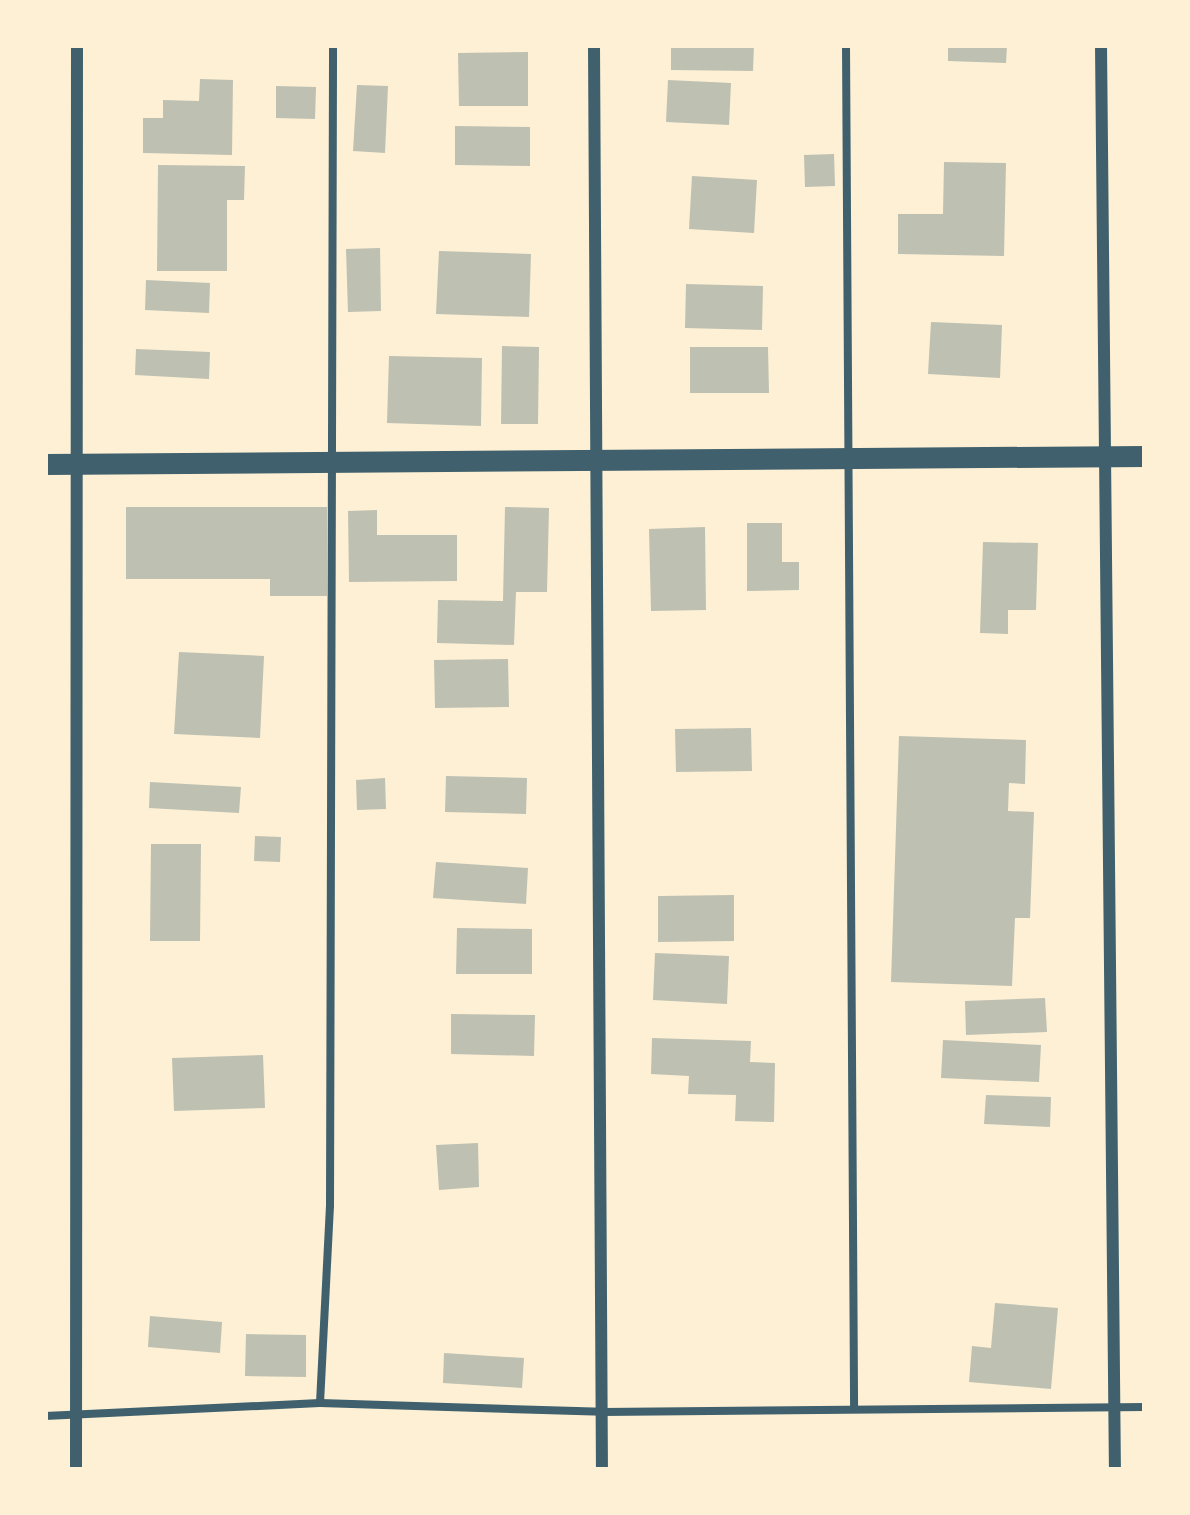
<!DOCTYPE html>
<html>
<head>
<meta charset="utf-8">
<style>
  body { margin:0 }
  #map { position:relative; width:1190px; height:1515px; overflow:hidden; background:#fdf0d5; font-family:Jost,sans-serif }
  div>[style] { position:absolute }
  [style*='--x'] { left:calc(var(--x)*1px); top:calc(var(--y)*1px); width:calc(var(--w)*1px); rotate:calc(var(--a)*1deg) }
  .building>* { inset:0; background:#bec0b2 }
  .service>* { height:8px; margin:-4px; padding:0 4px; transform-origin:4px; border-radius:4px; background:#3f606c }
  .minor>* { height:12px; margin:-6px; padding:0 6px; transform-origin:6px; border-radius:6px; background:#3f606c }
  .tertiary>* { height:21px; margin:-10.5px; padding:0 10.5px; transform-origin:10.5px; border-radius:10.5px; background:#3f606c }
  span { translate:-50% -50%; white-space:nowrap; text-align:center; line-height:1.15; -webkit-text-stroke:10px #fdf0d5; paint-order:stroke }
  .frame { position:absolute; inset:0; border:48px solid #fdf0d5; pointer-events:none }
</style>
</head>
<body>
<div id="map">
  <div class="building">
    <div style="clip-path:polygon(671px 45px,754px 45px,753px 71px,671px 70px)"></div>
    <div style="clip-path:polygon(948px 45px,1007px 45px,1006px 63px,948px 61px)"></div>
    <div style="clip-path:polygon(528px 52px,528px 106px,459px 106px,458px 53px)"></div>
    <div style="clip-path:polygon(200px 79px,233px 80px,232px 155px,143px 153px,143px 118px,163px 118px,163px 100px,199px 101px)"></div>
    <div style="clip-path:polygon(668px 80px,731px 83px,729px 125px,666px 122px)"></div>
    <div style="clip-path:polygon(357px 85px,388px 86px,385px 153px,353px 151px)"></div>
    <div style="clip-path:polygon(276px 86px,316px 87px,315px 119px,276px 118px)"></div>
    <div style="clip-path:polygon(455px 126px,530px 127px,530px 166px,455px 165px)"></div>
    <div style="clip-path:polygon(834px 154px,835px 186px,805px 187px,804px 155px)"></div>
    <div style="clip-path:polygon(944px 162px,1006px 163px,1004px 256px,898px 254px,898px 214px,943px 214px)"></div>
    <div style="clip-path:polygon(158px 165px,245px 166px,244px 200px,227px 200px,227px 271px,157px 271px)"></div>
    <div style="clip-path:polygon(692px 176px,757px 180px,754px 233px,689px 229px)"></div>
    <div style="clip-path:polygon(380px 248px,381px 311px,348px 312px,346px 249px)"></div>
    <div style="clip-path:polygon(439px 251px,531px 254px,529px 317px,436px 314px)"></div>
    <div style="clip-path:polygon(146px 280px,210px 283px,209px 313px,145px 310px)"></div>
    <div style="clip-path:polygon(686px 284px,763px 286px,762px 330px,685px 328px)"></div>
    <div style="clip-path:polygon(931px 322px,1002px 325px,1000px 378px,928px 374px)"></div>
    <div style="clip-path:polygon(502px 346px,539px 347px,538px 424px,501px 424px)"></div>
    <div style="clip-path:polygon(690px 347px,768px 347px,769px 393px,690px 393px)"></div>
    <div style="clip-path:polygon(136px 349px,210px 352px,209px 379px,135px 375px)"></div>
    <div style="clip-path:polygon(389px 356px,482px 358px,481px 426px,387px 423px)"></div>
    <div style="clip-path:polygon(126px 507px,327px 507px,327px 596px,270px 596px,270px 579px,126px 579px)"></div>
    <div style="clip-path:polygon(505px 507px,549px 508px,547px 592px,516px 592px,514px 645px,437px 643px,438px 600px,503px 601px)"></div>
    <div style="clip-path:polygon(377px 510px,377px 535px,457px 535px,457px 581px,349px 582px,348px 511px)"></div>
    <div style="clip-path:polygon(747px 523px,782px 523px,782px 562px,799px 562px,799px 590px,747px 591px)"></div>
    <div style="clip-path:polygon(705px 527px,706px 610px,651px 611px,649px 529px)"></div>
    <div style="clip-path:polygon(983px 542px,1038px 543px,1036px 610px,1008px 610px,1008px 634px,980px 633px)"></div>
    <div style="clip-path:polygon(179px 652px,264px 656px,260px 738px,174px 734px)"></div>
    <div style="clip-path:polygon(508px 659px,509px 707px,435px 708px,434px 660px)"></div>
    <div style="clip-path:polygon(751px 728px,752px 771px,676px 772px,675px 729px)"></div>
    <div style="clip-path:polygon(899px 736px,1026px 740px,1025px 784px,1009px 783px,1008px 811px,1034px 812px,1030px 918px,1015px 918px,1012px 986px,891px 982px)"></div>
    <div style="clip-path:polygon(446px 776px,527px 778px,526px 814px,445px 812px)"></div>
    <div style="clip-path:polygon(385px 778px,386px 809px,357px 810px,356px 780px)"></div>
    <div style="clip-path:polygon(150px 782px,241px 787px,239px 813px,149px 808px)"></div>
    <div style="clip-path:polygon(255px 836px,281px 837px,280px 862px,254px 861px)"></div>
    <div style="clip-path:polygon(151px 844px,201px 844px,200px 941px,150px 941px)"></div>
    <div style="clip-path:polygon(436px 862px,528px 868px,526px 904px,433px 898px)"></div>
    <div style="clip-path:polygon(734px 895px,734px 941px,658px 942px,658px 896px)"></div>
    <div style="clip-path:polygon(457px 928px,532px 929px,532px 974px,456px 974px)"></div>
    <div style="clip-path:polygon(655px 953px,729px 956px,727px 1004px,653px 1000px)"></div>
    <div style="clip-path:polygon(1045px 998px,1047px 1032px,966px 1035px,965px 1001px)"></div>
    <div style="clip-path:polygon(451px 1014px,535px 1015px,534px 1056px,451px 1054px)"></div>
    <div style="clip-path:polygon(652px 1038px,751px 1041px,750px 1062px,775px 1063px,774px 1122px,735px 1121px,736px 1095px,688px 1094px,689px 1076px,651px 1074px)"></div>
    <div style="clip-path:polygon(943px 1040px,1041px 1045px,1039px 1082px,941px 1078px)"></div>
    <div style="clip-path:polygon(263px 1055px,265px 1108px,174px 1111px,172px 1058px)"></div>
    <div style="clip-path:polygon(986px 1095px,1051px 1097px,1050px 1127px,984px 1124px)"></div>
    <div style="clip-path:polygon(478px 1143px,479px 1187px,439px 1190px,436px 1145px)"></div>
    <div style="clip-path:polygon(995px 1303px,1058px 1308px,1051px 1389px,969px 1382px,972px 1346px,991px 1348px)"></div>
    <div style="clip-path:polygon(150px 1316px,222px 1322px,220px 1353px,148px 1347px)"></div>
    <div style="clip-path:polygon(246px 1334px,306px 1335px,306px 1377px,245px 1376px)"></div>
    <div style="clip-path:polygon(444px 1353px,524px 1358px,522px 1388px,443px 1383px)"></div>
  </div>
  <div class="service">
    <div style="--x:846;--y:45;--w:1362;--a:89.66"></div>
    <div style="--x:320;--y:1403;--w:197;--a:-87.1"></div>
    <div style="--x:330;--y:1206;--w:1161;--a:-89.85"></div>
    <div style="--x:45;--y:1416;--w:275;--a:-2.7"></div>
    <div style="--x:320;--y:1403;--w:282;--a:1.8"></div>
    <div style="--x:602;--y:1412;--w:543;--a:-0.53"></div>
  </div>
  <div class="minor">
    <div style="--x:594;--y:45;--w:1425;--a:89.68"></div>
    <div style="--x:1101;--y:45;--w:1425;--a:89.44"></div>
    <div style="--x:76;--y:1470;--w:1425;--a:-89.96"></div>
  </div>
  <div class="tertiary">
    <div style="--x:45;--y:464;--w:1100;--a:-0.42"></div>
  </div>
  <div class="frame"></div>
</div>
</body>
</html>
